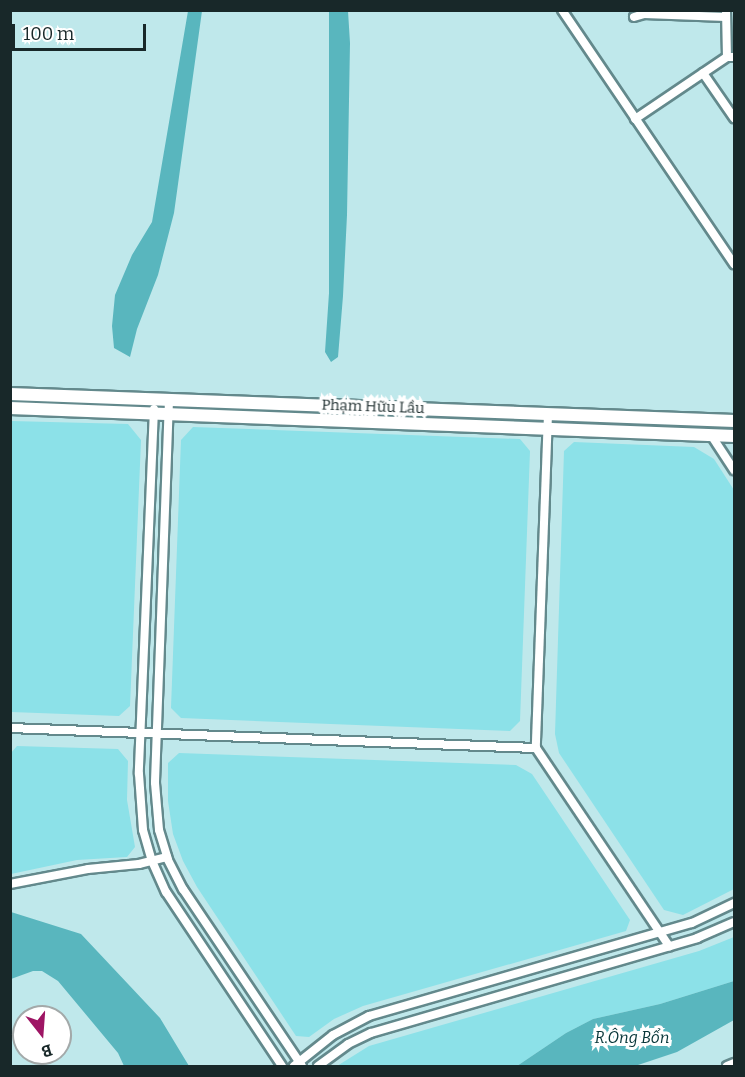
<!DOCTYPE html>
<html>
<head>
<meta charset="utf-8">
<style>
  body { margin:0 }
  #map { position:relative; width:745px; height:1077px; overflow:hidden; background:#bfe8eb; font-family:Bitter,serif }
  div>[style] { position:absolute }
  [style*='--x'] { left:calc(var(--x)*1px); top:calc(var(--y)*1px); width:calc(var(--w)*1px); rotate:calc(var(--a)*1deg) }
  .green>* { inset:0; background:#8ce1e8 }
  .water>* { inset:0; background:#59b6be }
  .roads { filter:drop-shadow(2px 0 #63898c) drop-shadow(-2px 0 #63898c) drop-shadow(0 2px #63898c) drop-shadow(0 -2px #63898c) }
  .minor>* { height:8px; margin:-4px; padding:0 4px; transform-origin:4px; border-radius:4px; background:#fff }
  .secondary>* { height:12px; margin:-6px; padding:0 6px; transform-origin:6px; border-radius:6px; background:#fff }
  span { translate:-50% -50%; white-space:nowrap; text-align:center; line-height:1.15; -webkit-text-stroke:6px #fff; paint-order:stroke }
  .street-label { font-size:15px; color:#182829 }
  .water-label { font-size:16px; color:#063538; font-style:italic }
  .frame { position:absolute; inset:0; border:12px solid #182829; pointer-events:none }
  .north { position:absolute; left:12px; top:1005px; width:60px; height:60px; box-sizing:border-box; background:#fff; border:2px solid #a3a9a9; border-radius:50%; rotate:163deg; font-size:16px; font-weight:700; line-height:24px; text-align:center; color:#182829 }
  .north::after { content:''; display:block; margin:auto; width:21px; height:27px; background:#9e1564; clip-path:polygon(50% 0,100% 100%,50% 72%,0 100%) }
  .scale { position:absolute; left:12px; top:24px; width:134px; height:27px; box-sizing:border-box; border:3px solid #182829; border-top:0; padding-left:8px; font-size:18px; line-height:21px; white-space:nowrap; color:#182829; -webkit-text-stroke:4px #fff; paint-order:stroke }
</style>
</head>
<body>
<div id="map">
  <div class="green">
    <div style="clip-path:polygon(11px 421px,128px 424px,141px 440px,130px 706px,119px 716px,11px 712px)"></div>
    <div style="clip-path:polygon(193px 427px,520px 439px,530px 451px,520px 721px,510px 731px,181px 718px,171px 708px,181px 440px)"></div>
    <div style="clip-path:polygon(574px 442px,694px 447px,714px 459px,734px 490px,734px 889px,683px 915px,664px 910px,559px 753px,555px 734px,564px 451px)"></div>
    <div style="clip-path:polygon(17px 746px,118px 749px,128px 761px,127px 800px,135px 847px,127px 857px,77px 860px,11px 874px,11px 753px)"></div>
    <div style="clip-path:polygon(179px 753px,516px 765px,532px 774px,630px 920px,626px 931px,363px 1006px,334px 1019px,309px 1037px,296px 1036px,197px 887px,183px 861px,173px 834px,168px 801px,168px 763px)"></div>
    <div style="clip-path:polygon(734px 937px,734px 981px,660px 1004px,593px 1019px,566px 1033px,517px 1066px,337px 1066px,369px 1046px,699px 951px)"></div>
  </div>
  <div class="water">
    <div style="clip-path:polygon(188px 11px,202px 11px,174px 213px,158px 275px,137px 329px,130px 357px,114px 348px,112px 326px,115px 295px,132px 255px,152px 222px)"></div>
    <div style="clip-path:polygon(329px 11px,348px 11px,350px 43px,347px 215px,343px 296px,338px 357px,331px 362px,325px 352px,329px 293px)"></div>
    <div style="clip-path:polygon(11px 912px,81px 934px,160px 1018px,189px 1066px,124px 1066px,118px 1053px,58px 981px,42px 971px,33px 971px,11px 979px)"></div>
    <div style="clip-path:polygon(734px 981px,734px 1020px,677px 1052px,635px 1066px,517px 1066px,566px 1033px,593px 1019px,660px 1004px)"></div>
  </div>
  <div class="roads">
    <div class="minor">
      <div style="--x:562;--y:10;--w:307;--a:55.9"></div>
      <div style="--x:726;--y:10;--w:47;--a:88.8"></div>
      <div style="--x:634;--y:17;--w:10;--a:-17"></div>
      <div style="--x:644;--y:14;--w:82;--a:2.1"></div>
      <div style="--x:703;--y:73;--w:55;--a:55.4"></div>
      <div style="--x:635;--y:119;--w:111;--a:-34"></div>
      <div style="--x:727;--y:57;--w:7;--a:0"></div>
      <div style="--x:169;--y:400;--w:383;--a:92.1"></div>
      <div style="--x:155;--y:783;--w:47;--a:85.1"></div>
      <div style="--x:159;--y:830;--w:31;--a:73"></div>
      <div style="--x:168;--y:860;--w:33;--a:63"></div>
      <div style="--x:183;--y:889;--w:213;--a:56.1"></div>
      <div style="--x:154;--y:409;--w:365;--a:92.4"></div>
      <div style="--x:139;--y:774;--w:56;--a:85.9"></div>
      <div style="--x:143;--y:830;--w:32;--a:74"></div>
      <div style="--x:152;--y:861;--w:34;--a:66"></div>
      <div style="--x:166;--y:892;--w:209;--a:56.3"></div>
      <div style="--x:548;--y:414;--w:334;--a:92.1"></div>
      <div style="--x:536;--y:748;--w:239;--a:56.1"></div>
      <div style="--x:711;--y:435;--w:42;--a:56.7"></div>
      <div style="--x:10;--y:728;--w:526;--a:2.18"></div>
      <div style="--x:10;--y:884;--w:79;--a:-10.9"></div>
      <div style="--x:88;--y:869;--w:51;--a:-5.6"></div>
      <div style="--x:139;--y:864;--w:29;--a:-14"></div>
      <div style="--x:294;--y:1066;--w:50;--a:-38.5"></div>
      <div style="--x:333;--y:1035;--w:41;--a:-27.8"></div>
      <div style="--x:369;--y:1016;--w:336;--a:-16.1"></div>
      <div style="--x:692;--y:923;--w:47;--a:-25.5"></div>
      <div style="--x:318;--y:1066;--w:37;--a:-36"></div>
      <div style="--x:348;--y:1044;--w:25;--a:-26"></div>
      <div style="--x:371;--y:1033;--w:340;--a:-16.2"></div>
      <div style="--x:697;--y:938;--w:40;--a:-23.4"></div>
      <div style="--x:727;--y:1066;--w:8;--a:-23"></div>
    </div>
    <div class="secondary">
      <div style="--x:10;--y:394;--w:725;--a:2.14"></div>
      <div style="--x:10;--y:408;--w:725;--a:2.21"></div>
    </div>
  </div>
  <div class="street-label">
    <span style="left:373px;top:407px;rotate:2deg">Phạm Hữu Lầu</span>
  </div>
  <div class="water-label">
    <span style="left:632px;top:1038px">R.Ông Bổn</span>
  </div>
  <div class="frame"></div>
  <div class="north">B</div>
  <div class="scale">100 m</div>
</div>
</body>
</html>
